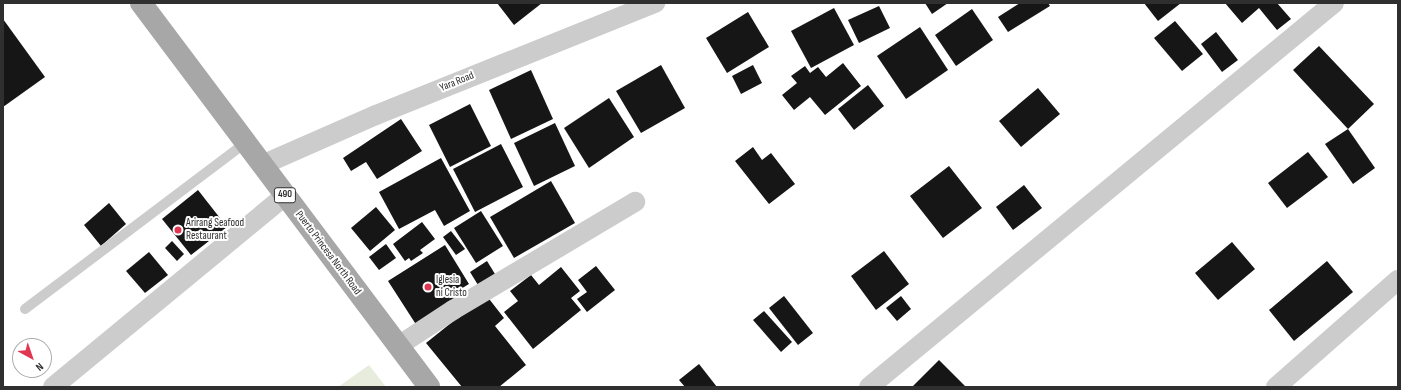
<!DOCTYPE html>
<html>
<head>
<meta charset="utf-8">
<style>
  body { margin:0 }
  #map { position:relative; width:1401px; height:390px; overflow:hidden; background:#fff; font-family:"Sofia Sans Condensed",sans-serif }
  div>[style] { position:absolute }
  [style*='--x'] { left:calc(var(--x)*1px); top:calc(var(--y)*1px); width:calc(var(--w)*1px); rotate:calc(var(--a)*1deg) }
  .green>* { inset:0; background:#e7ecdd }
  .building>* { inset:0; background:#161616 }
  .lane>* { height:10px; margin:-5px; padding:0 5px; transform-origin:5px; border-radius:5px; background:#ccc }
  .street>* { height:20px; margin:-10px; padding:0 10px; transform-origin:10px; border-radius:10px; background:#ccc }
  .primary>* { height:22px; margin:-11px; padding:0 11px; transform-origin:11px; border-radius:11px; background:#a7a7a7 }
  .dots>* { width:11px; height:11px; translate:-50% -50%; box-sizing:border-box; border:2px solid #fff; border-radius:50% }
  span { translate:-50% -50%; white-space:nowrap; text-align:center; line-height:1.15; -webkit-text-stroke:4px #fff; paint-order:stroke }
  .shield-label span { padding:1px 3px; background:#fff; border:1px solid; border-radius:3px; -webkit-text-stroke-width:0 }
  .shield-label { font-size:10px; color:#2f2f2f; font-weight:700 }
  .street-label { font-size:11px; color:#2f2f2f }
  .poi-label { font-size:11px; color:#2f2f2f }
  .left { translate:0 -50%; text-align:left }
  .frame { position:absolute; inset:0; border:4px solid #2f2f2f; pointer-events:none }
  .north { position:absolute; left:12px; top:338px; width:40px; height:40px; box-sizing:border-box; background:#fff; border:1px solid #acacac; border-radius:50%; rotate:140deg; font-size:11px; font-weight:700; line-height:16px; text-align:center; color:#2f2f2f }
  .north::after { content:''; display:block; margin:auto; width:14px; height:18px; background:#e13652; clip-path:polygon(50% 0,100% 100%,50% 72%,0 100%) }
</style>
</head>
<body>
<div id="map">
  <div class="green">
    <div style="clip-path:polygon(369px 365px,386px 387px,338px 387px)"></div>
  </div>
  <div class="building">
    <div style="clip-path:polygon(497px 3px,542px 3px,514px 25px)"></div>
    <div style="clip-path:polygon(925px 3px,948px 3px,932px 14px)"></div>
    <div style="clip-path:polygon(1020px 3px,1048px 3px,1050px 6px,1008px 32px,998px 17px)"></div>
    <div style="clip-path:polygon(1144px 3px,1181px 3px,1158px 21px)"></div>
    <div style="clip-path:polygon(1225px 3px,1277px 3px,1291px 19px,1277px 30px,1259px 8px,1242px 23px)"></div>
    <div style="clip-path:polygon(879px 6px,890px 28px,859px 43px,848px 20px)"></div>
    <div style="clip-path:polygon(834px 8px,854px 45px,811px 68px,791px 31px)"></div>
    <div style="clip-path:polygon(972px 9px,993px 40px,956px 66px,935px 35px)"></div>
    <div style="clip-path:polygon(748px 12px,769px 47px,727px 73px,706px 38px)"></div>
    <div style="clip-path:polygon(3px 19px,45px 77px,3px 107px)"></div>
    <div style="clip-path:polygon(1175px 21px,1203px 54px,1182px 71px,1154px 38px)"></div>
    <div style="clip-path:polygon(920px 27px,948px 70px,906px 99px,877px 56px)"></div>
    <div style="clip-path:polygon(1216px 32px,1238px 60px,1222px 72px,1201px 44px)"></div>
    <div style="clip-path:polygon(1319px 46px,1374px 104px,1348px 129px,1293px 70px)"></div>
    <div style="clip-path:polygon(843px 63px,861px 86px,825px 115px,810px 97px,794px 110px,782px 95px,797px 83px,791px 76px,805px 66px,810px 73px,818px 67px,826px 77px)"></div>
    <div style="clip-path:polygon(661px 65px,685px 108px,641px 133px,616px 91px)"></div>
    <div style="clip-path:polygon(753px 65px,762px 83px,741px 94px,732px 76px)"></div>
    <div style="clip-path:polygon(531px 70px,553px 119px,511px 139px,489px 90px)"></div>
    <div style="clip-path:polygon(868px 85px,884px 106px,854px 130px,838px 109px)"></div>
    <div style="clip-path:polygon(1038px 88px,1060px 114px,1021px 147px,999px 121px)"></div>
    <div style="clip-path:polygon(609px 98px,634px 137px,589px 168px,564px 128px)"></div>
    <div style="clip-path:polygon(470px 104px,491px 146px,450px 167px,429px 125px)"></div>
    <div style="clip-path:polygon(401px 119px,422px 151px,377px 179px,366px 162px,351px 171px,343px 158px)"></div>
    <div style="clip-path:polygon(555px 123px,575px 166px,534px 186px,514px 143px)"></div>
    <div style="clip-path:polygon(1348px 129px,1375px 168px,1353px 184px,1325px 144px)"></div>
    <div style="clip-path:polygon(501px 144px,523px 187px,475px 212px,453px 169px)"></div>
    <div style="clip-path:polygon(753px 147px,762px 160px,771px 153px,795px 184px,769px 204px,735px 161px)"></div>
    <div style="clip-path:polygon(1308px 152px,1328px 177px,1287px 208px,1268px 183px)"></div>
    <div style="clip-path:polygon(441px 158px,470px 211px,444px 226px,435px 210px,399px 229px,379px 192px)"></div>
    <div style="clip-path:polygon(949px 166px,982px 208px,943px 238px,910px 196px)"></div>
    <div style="clip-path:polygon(551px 181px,575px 223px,514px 258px,490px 217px)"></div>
    <div style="clip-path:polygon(1024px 185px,1042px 208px,1013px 230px,996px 207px)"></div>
    <div style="clip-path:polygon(198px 190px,227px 227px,191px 255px,162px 219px)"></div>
    <div style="clip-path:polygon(109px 203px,126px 224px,101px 246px,84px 225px)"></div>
    <div style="clip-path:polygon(376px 207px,395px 230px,370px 251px,351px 228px)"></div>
    <div style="clip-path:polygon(481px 211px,503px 246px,476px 263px,454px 228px)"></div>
    <div style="clip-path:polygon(422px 222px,435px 239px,420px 250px,423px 253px,411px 261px,409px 258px,405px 261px,393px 244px)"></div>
    <div style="clip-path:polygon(451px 231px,465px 249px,456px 255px,443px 237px)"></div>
    <div style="clip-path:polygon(172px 241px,184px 254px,177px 261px,165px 248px)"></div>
    <div style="clip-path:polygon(1232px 242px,1255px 269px,1218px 300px,1195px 273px)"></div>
    <div style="clip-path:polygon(386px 244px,396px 258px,379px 270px,369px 257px)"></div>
    <div style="clip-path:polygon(445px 245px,469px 284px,459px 290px,463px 296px,417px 326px,388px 281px)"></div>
    <div style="clip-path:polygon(884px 251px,909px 284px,876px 310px,851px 276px)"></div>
    <div style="clip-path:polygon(149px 252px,168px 275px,145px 293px,126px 271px)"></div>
    <div style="clip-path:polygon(487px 261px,495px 274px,478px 285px,470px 272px)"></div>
    <div style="clip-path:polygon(1327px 261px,1353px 292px,1294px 341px,1269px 310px)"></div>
    <div style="clip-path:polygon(596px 266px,615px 290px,587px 312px,577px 299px,587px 292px,578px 280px)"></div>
    <div style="clip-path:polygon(561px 267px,580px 291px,571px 298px,581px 310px,533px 349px,504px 312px,518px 301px,510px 291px,531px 275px,539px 285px)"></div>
    <div style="clip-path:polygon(486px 295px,504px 318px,495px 326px,526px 365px,499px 387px,462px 387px,426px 343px)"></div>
    <div style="clip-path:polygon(784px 296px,813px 333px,798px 345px,769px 308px)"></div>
    <div style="clip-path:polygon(901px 296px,911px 309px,897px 321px,886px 308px)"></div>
    <div style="clip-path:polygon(764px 311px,792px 342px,781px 352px,753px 320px)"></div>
    <div style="clip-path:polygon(939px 360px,966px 387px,912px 387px)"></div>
    <div style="clip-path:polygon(699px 364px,717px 387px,685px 387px,679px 380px)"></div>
  </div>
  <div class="lane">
    <div style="--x:25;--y:309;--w:274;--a:-37"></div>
  </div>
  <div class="street">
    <div style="--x:262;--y:165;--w:124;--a:-23.7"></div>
    <div style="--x:376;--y:115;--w:301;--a:-21.9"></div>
    <div style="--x:398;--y:346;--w:66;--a:-33.2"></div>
    <div style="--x:453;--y:310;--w:212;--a:-30.7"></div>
    <div style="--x:53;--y:387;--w:301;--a:-39.5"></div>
    <div style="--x:869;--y:387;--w:603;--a:-39.55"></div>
    <div style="--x:1276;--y:387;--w:162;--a:-41.3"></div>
  </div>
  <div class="primary">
    <div style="--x:141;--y:3;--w:480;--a:53.1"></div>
  </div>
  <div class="dots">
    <div style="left:178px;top:230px;background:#e13652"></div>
    <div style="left:428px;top:287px;background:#e13652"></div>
  </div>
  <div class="shield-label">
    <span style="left:285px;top:195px">490</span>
  </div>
  <div class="street-label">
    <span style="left:457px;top:82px;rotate:-22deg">Yara Road</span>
    <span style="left:328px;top:253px;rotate:53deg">Puerto Princesa North Road</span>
  </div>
  <div class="poi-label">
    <span class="left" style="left:186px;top:230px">Arirang Seafood<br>Restaurant</span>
    <span class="left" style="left:436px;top:287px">Iglesia<br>ni Cristo</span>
  </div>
  <div class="frame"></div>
  <div class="north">N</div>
</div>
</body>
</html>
